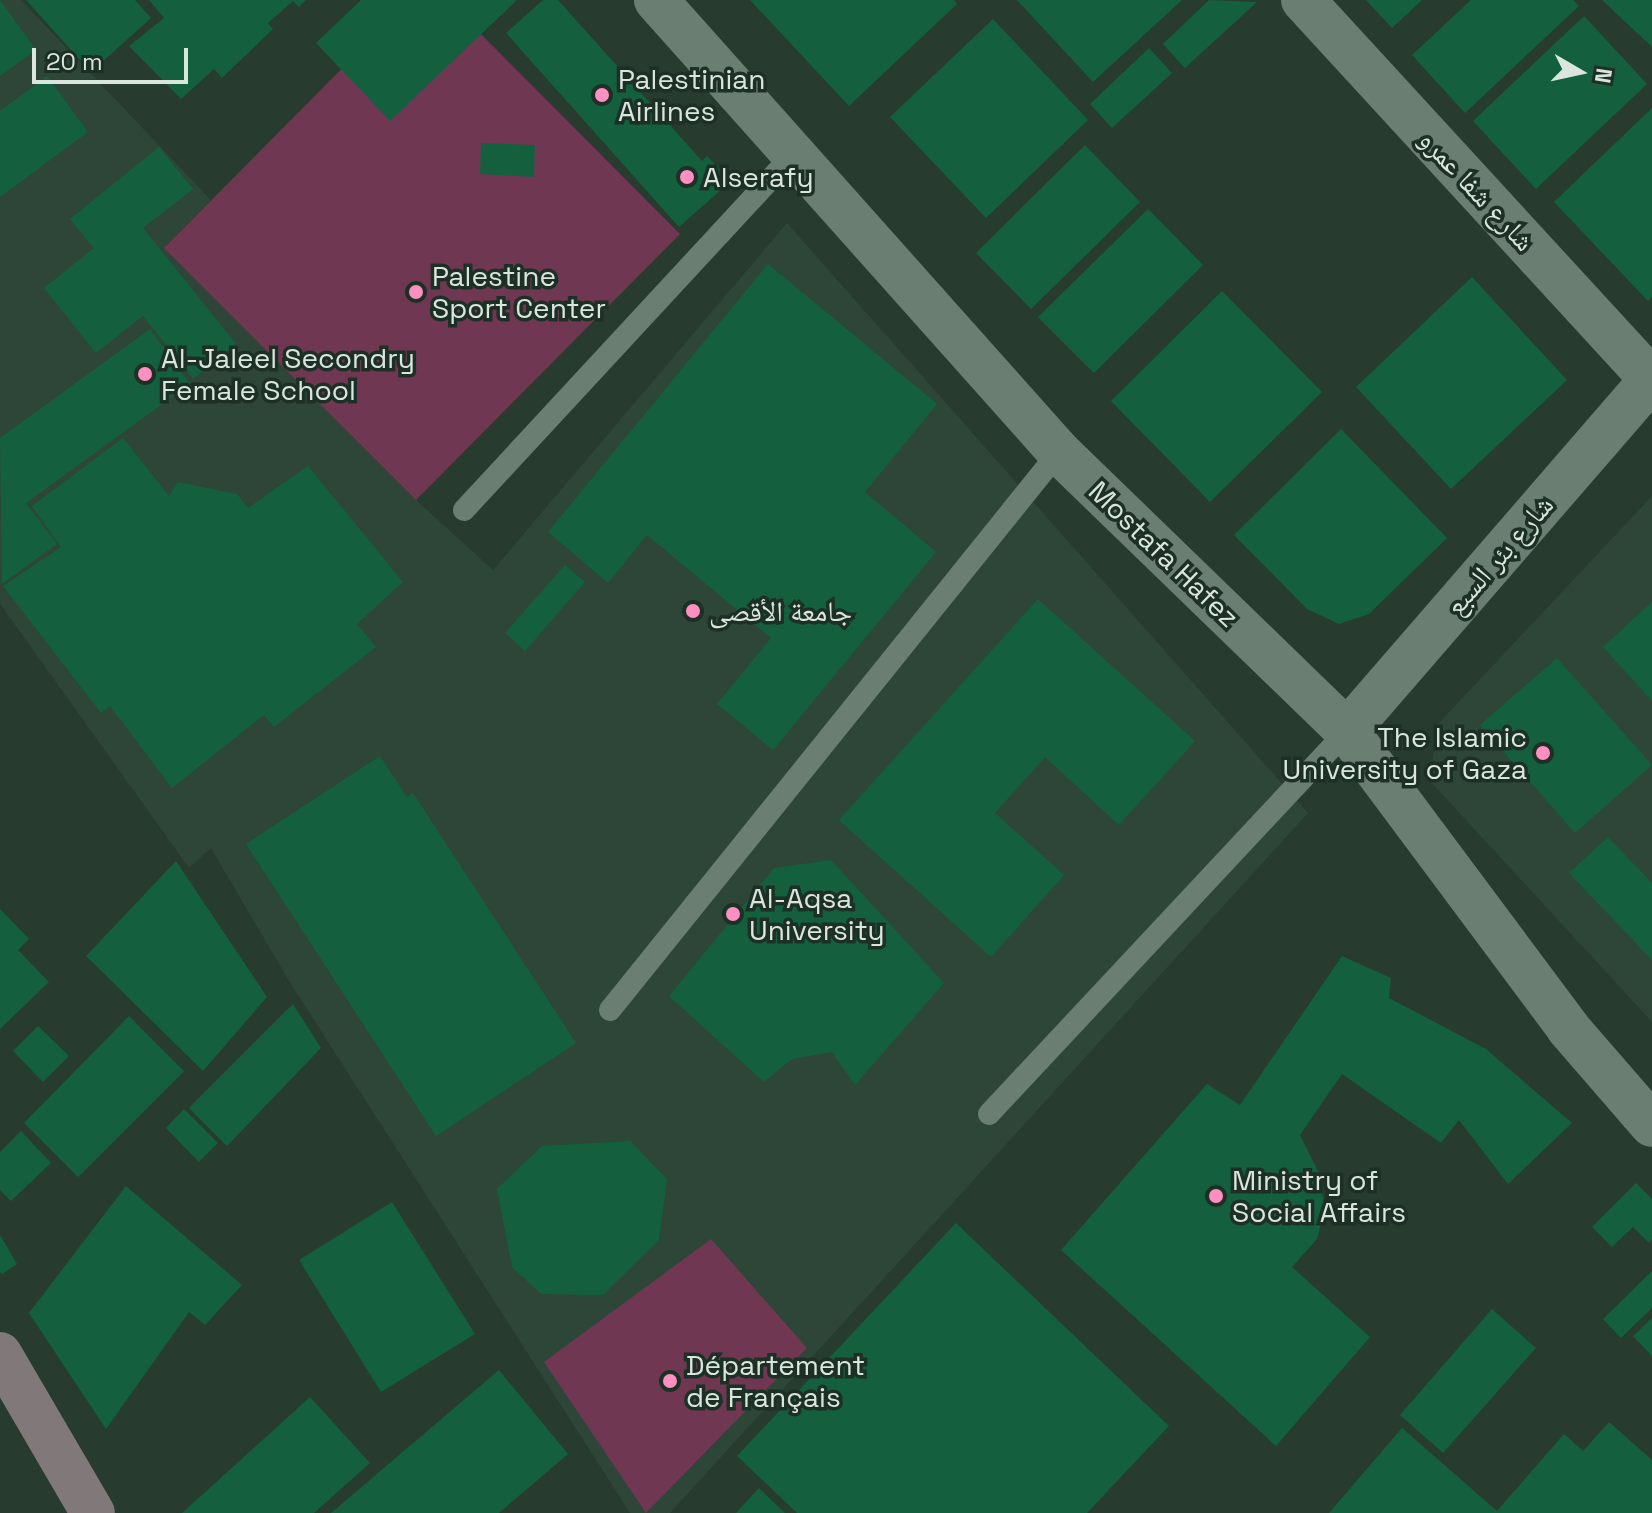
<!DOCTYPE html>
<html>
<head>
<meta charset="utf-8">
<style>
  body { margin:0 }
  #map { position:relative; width:1652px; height:1513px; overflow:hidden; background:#273b2f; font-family:"Space Grotesk","Noto Naskh Arabic",sans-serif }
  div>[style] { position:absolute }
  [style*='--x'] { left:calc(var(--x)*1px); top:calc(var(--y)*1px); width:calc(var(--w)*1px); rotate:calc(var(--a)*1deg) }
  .built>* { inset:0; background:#2d4637 }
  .green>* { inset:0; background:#703752 }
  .building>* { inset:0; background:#14603e }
  .service>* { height:22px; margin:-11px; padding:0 11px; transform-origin:11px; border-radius:11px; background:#6a7f72 }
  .minor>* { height:44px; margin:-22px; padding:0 22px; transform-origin:22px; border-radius:22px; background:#6a7f72 }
  .secondary>* { height:44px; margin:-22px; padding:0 22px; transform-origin:22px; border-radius:22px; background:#81787a }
  .dots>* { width:22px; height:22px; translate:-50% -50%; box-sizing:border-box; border:4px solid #1d3025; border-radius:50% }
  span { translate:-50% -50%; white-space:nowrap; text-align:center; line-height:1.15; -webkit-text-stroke:7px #1d3025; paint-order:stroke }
  .poi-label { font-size:28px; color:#dae5de }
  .left { translate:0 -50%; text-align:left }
  .right { translate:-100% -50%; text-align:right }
  .street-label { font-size:28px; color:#dae5de }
  .north { position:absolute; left:1540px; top:32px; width:80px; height:80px; -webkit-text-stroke:6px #1d3025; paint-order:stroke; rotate:99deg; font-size:22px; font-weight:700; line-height:32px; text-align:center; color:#dae5de }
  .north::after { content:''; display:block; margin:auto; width:28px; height:36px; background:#dae5de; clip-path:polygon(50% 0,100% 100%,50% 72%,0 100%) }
  .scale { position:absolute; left:32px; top:48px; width:156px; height:36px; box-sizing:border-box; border:4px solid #dae5de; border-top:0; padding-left:10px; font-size:24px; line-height:28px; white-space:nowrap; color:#dae5de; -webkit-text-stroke:6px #1d3025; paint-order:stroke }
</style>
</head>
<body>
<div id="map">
  <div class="built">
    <div style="clip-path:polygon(0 0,21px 0,211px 200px,165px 247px,416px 500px,493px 570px,787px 223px,1308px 813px,670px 1513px,630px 1513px,289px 981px,211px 848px,189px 868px,0 604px)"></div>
    <div style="clip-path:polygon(1652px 496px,1652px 1022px,1430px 781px,1437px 725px)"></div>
  </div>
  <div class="green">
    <div style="clip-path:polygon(410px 0,447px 0,680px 234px,416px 500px,164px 248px)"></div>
    <div style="clip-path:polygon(711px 1239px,807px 1348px,646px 1513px,544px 1362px)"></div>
  </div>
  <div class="building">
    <div style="clip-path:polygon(0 0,36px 50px,0 76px)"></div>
    <div style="clip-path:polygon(26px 0,135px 0,151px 18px,91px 72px)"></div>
    <div style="clip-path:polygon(149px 0,306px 0,299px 7px,293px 1px,268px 23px,273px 29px,222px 78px,214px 69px,181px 99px,129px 46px,164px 18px)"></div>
    <div style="clip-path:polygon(361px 0,517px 0,390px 121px,316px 43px)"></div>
    <div style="clip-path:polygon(543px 0,558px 0,702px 161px,707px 156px,731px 181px,679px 227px,506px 33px)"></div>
    <div style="clip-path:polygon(750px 0,954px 0,957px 4px,849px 106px)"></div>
    <div style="clip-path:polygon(1017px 0,1182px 0,1093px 82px)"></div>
    <div style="clip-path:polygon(1209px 0,1257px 2px,1185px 68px,1163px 44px)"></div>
    <div style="clip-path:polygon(1366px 0,1422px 0,1392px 28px)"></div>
    <div style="clip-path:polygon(1471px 0,1573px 0,1579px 6px,1465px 113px,1412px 55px)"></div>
    <div style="clip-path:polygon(1602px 0,1652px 0,1652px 47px)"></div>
    <div style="clip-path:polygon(1584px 16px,1647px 84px,1536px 189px,1473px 121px)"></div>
    <div style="clip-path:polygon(993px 19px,1088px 120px,986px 218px,890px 117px)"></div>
    <div style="clip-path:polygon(1149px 48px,1172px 73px,1112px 128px,1090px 104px)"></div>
    <div style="clip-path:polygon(47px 76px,88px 132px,0 197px,0 111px)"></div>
    <div style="clip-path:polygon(1652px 108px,1652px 297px,1648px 301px,1554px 202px)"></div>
    <div style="clip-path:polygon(481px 143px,535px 145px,534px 177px,480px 174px)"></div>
    <div style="clip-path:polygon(1085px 145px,1140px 202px,1031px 309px,976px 253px)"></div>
    <div style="clip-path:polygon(159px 147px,193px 189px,143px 228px,236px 344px,193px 379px,143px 316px,96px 353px,44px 288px,94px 248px,70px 219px)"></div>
    <div style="clip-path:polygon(1148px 209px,1203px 265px,1094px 373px,1038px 317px)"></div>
    <div style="clip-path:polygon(768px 264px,937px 404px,865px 492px,936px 552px,773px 750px,717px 704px,771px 638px,647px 535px,608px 583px,548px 532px)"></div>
    <div style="clip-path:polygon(1472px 277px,1567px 380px,1451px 489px,1356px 387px)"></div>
    <div style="clip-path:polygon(1222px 291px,1322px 392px,1210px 502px,1111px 401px)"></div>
    <div style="clip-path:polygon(150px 329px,190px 384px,26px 503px,57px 544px,2px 584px,0 438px)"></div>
    <div style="clip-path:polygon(1341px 429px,1447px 538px,1369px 614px,1339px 624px,1307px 609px,1234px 535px)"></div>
    <div style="clip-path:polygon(123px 438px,169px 496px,178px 482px,237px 494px,248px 508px,308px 466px,403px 582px,357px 624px,376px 647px,274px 727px,264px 715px,172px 788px,110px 706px,101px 713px,3px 586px,61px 547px,32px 506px)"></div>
    <div style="clip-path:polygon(565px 565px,585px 582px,525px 651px,505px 633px)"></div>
    <div style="clip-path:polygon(1038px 599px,1195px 741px,1119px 825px,1045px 757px,995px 813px,1064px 875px,991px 957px,839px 820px)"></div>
    <div style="clip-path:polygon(1652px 602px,1652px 701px,1603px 647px)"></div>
    <div style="clip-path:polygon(1557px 658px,1652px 765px,1575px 833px,1480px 725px)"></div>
    <div style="clip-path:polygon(380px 756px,407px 797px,413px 793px,576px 1043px,436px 1136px,246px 844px)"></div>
    <div style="clip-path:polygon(1608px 837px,1652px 883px,1652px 960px,1569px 873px)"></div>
    <div style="clip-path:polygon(831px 860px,944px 983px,855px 1085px,832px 1052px,792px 1059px,764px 1082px,669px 996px,774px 868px)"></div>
    <div style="clip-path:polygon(176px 861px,267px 997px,203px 1071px,86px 956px)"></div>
    <div style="clip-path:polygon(0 909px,29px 939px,18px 950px,49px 982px,0 1029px)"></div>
    <div style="clip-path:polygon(1342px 956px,1391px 978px,1389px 998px,1486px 1049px,1572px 1123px,1508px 1184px,1459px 1120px,1441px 1143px,1342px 1074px,1300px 1135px,1319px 1173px,1325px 1209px,1317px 1239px,1292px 1267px,1370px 1337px,1276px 1446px,1061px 1250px,1207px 1084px,1240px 1105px)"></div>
    <div style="clip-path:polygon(293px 1004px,321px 1048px,227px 1146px,189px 1108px)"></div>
    <div style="clip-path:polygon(129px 1016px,184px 1071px,78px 1177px,24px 1123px)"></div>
    <div style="clip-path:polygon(38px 1026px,69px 1056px,43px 1082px,13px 1051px)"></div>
    <div style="clip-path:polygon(184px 1109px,218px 1143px,199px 1162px,166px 1128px)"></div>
    <div style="clip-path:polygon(21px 1131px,51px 1163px,11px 1201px,0 1190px,0 1152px)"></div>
    <div style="clip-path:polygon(630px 1141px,667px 1179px,659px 1240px,603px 1295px,541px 1294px,512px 1267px,497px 1189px,542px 1146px)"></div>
    <div style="clip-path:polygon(1636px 1183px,1652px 1199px,1652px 1239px,1649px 1243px,1633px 1227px,1612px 1247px,1592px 1227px)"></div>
    <div style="clip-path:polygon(126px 1186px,242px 1285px,205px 1325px,189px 1312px,106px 1429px,29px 1313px)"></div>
    <div style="clip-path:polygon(392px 1202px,475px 1334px,381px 1392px,299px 1260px)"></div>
    <div style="clip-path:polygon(956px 1223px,1169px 1426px,1087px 1513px,797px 1513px,737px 1456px)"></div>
    <div style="clip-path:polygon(0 1235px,17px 1264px,2px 1274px,0 1272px)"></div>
    <div style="clip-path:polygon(1652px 1271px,1652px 1308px,1621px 1338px,1603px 1319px)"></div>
    <div style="clip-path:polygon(1492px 1309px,1536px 1348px,1443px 1453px,1400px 1415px)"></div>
    <div style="clip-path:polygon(1652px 1318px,1652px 1356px,1633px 1336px)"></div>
    <div style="clip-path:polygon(499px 1370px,568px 1454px,499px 1513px,331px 1513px)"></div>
    <div style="clip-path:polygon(310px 1397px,370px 1463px,314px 1513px,182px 1513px)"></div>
    <div style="clip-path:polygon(1609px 1422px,1652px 1460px,1652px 1513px,1329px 1513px,1402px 1428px,1497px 1511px,1564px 1434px,1583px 1451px)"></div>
    <div style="clip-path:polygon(759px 1488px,785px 1513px,736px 1513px)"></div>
  </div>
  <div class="service">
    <div style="--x:464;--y:510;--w:481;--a:-47.2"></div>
    <div style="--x:610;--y:1010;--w:716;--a:-51.18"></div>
    <div style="--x:989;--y:1114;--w:524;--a:-46.93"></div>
  </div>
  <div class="minor">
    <div style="--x:656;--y:0;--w:606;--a:48.28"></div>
    <div style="--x:1059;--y:452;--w:401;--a:44.1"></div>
    <div style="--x:1347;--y:731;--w:370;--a:53.3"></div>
    <div style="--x:1568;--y:1028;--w:128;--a:49.1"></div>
    <div style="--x:1303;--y:0;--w:515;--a:47.44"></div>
    <div style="--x:1347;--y:731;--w:466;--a:-49.1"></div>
  </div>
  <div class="secondary">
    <div style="--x:0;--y:1354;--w:184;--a:59.7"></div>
  </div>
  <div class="dots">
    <div style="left:602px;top:95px;background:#fd8fc1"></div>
    <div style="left:687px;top:177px;background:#fd8fc1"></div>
    <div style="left:416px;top:292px;background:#fd8fc1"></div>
    <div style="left:145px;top:374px;background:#fd8fc1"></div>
    <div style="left:693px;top:611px;background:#fd8fc1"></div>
    <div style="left:1543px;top:753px;background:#fd8fc1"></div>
    <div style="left:733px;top:914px;background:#fd8fc1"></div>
    <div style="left:1216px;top:1196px;background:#fd8fc1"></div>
    <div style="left:670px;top:1381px;background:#fd8fc1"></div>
  </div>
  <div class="poi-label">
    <span class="left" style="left:618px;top:95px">Palestinian<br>Airlines</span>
    <span class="left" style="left:703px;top:177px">Alserafy</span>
    <span class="left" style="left:432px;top:292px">Palestine<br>Sport Center</span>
    <span class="left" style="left:161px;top:374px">Al-Jaleel Secondry<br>Female School</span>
    <span class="left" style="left:709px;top:611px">جامعة الأقصى</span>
    <span class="right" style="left:1527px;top:753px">The Islamic<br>University of Gaza</span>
    <span class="left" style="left:749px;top:914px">Al-Aqsa<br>University</span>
    <span class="left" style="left:1232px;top:1196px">Ministry of<br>Social Affairs</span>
    <span class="left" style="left:686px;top:1381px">Département<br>de Français</span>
  </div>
  <div class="street-label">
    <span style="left:1477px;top:190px;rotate:47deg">شارع شفا عمرو</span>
    <span style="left:1164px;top:554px;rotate:44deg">Mostafa Hafez</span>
    <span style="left:1499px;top:555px;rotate:-49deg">شارع بئر السبع</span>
  </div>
  <div class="north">N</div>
  <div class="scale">20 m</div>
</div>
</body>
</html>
